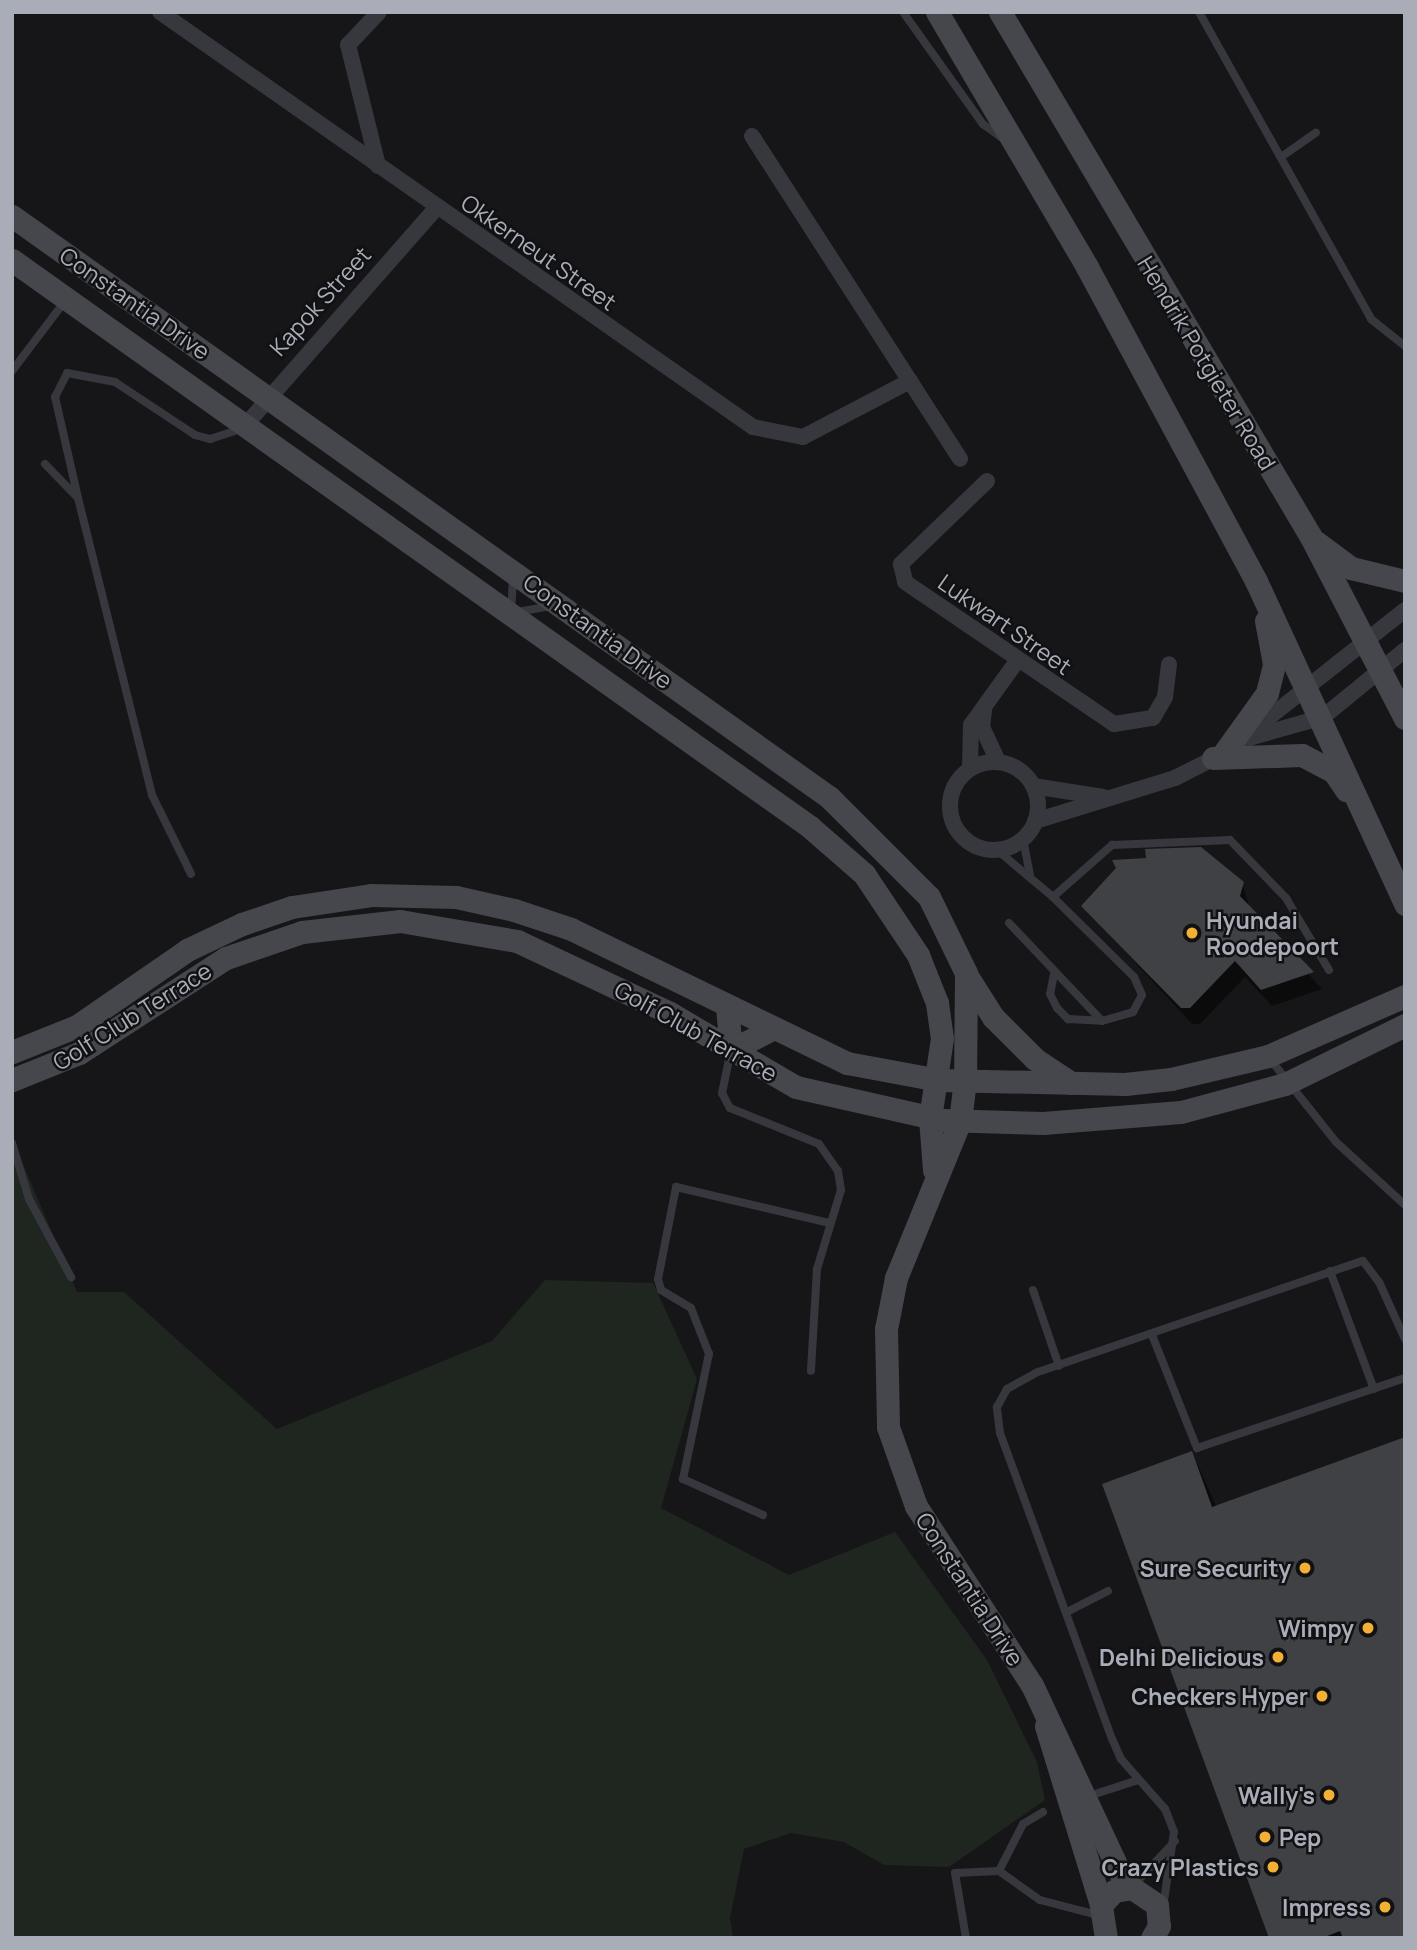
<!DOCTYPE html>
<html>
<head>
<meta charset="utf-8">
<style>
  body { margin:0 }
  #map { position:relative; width:1417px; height:1950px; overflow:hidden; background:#161618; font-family:Manrope,sans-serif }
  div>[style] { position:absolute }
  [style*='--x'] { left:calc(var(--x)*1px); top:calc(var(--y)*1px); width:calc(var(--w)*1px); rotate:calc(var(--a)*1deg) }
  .green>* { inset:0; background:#1e261f }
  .shadow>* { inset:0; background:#0007 }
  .building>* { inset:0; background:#404145 }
  .lane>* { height:8px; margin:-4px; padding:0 4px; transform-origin:4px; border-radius:4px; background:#37383d }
  .street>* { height:16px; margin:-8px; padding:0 8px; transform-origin:8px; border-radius:8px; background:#37383d }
  .street>.ring { margin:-8px; padding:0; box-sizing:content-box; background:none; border:16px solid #37383d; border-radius:50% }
  .secondary>* { height:23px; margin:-11.5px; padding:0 11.5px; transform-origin:11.5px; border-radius:11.5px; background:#45474d }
  .dots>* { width:19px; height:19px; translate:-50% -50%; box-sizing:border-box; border:4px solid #111113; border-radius:50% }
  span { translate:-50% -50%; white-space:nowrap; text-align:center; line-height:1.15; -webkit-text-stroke:5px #111113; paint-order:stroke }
  .street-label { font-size:23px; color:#a8adb8 }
  .poi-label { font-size:23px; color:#a8adb8; font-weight:700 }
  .left { translate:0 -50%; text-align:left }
  .right { translate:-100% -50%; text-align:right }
  .frame { position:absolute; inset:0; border:14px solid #a8adb8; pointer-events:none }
</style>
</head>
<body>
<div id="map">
  <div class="green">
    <div style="clip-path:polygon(12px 1138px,77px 1292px,124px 1292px,277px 1429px,492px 1341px,545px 1280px,653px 1283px,697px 1379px,661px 1508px,789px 1575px,895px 1532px,987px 1660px,1037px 1762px,1045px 1800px,949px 1867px,884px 1865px,844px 1842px,791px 1833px,744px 1849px,730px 1918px,733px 1938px,12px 1938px)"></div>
  </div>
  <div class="shadow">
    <div style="clip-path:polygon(1242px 883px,1250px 909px,1322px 989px,1272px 1006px,1245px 977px,1200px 1024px,1192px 1024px,1083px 906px)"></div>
    <div style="clip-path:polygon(1191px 1453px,1198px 1465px,1405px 1938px,1271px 1938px)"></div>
  </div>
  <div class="building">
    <div style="clip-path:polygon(1201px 847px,1244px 882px,1240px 896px,1314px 972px,1261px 990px,1235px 961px,1190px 1008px,1181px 1008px,1081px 906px,1116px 868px,1112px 860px,1146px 858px,1145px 849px)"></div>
    <div style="clip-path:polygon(1405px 1437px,1405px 1938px,1343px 1938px,1340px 1931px,1322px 1938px,1269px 1938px,1102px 1484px,1192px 1451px,1212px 1507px)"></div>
  </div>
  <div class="lane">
    <div style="--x:903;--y:12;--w:138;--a:54.5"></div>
    <div style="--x:983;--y:124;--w:22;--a:36"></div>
    <div style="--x:1199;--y:12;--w:352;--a:60.7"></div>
    <div style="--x:1371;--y:319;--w:43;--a:38.5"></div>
    <div style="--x:1284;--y:155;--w:39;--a:-35"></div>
    <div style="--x:12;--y:371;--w:88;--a:-52.9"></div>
    <div style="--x:45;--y:464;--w:47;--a:45.9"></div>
    <div style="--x:78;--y:498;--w:306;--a:76"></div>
    <div style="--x:152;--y:795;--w:88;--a:63.7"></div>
    <div style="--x:78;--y:498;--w:104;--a:-102.8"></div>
    <div style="--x:55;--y:397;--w:27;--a:-63"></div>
    <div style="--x:67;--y:373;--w:49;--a:10.6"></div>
    <div style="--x:115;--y:382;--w:96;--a:33.5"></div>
    <div style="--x:195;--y:435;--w:16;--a:15"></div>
    <div style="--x:210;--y:439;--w:35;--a:-18"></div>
    <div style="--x:513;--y:577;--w:36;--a:93"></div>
    <div style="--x:511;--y:613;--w:42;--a:-9.7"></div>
    <div style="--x:1023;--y:839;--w:36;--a:79"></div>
    <div style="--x:997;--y:850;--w:73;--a:40"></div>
    <div style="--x:1053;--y:897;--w:79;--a:-41.4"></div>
    <div style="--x:1112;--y:845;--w:118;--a:-2.4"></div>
    <div style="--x:1230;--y:840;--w:81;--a:46"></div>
    <div style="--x:1286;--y:898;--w:84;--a:59.2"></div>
    <div style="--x:1009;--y:923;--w:135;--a:46.5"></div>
    <div style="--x:1102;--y:1021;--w:32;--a:-16"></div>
    <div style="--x:1133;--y:1012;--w:19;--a:-62"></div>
    <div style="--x:1142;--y:995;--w:20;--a:-114"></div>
    <div style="--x:1134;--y:977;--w:114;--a:-135.4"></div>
    <div style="--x:1054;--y:974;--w:20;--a:101"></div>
    <div style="--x:1050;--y:994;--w:16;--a:63"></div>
    <div style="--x:1057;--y:1008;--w:16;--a:45"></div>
    <div style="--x:1068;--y:1019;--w:34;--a:3"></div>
    <div style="--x:731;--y:1050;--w:44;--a:101.8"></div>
    <div style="--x:722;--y:1093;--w:17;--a:62"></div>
    <div style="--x:730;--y:1108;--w:96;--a:22"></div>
    <div style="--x:819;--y:1144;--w:33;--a:55"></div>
    <div style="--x:838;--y:1171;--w:19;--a:81"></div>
    <div style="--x:841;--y:1190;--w:83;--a:106.9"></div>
    <div style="--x:817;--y:1269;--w:102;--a:93.4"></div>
    <div style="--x:1270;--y:1059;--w:106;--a:51.5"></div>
    <div style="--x:1336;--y:1142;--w:93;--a:42.4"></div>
    <div style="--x:12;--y:1143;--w:59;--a:73.1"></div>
    <div style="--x:29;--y:1199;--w:89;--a:61.7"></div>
    <div style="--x:1330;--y:1271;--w:126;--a:69.6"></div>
    <div style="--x:1033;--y:1290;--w:80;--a:71.1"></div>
    <div style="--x:1152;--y:1335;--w:122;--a:68.3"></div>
    <div style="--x:1197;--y:1448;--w:219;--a:-18.6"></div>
    <div style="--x:763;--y:1515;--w:88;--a:-155.8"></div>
    <div style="--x:683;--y:1479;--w:128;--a:-78.3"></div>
    <div style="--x:709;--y:1354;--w:49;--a:-111.4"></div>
    <div style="--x:691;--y:1308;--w:35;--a:-149"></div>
    <div style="--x:661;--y:1290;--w:11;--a:-105"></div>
    <div style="--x:658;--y:1279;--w:94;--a:-78.9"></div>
    <div style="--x:676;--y:1187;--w:158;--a:13.2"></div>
    <div style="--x:1067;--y:1612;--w:46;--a:-27.1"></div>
    <div style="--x:1095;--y:1794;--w:45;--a:-18"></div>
    <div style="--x:1043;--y:1812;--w:23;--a:149"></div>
    <div style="--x:1023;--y:1824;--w:53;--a:117.1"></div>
    <div style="--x:999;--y:1871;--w:50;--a:35.3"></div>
    <div style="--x:1040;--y:1900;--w:60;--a:14.5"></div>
    <div style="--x:1134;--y:1885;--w:60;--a:-47"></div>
    <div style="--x:1163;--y:1908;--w:77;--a:-81.8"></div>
    <div style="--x:1174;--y:1832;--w:25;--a:-111"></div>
    <div style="--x:1165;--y:1809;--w:67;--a:-131.3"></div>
    <div style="--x:1121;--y:1759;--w:22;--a:-114"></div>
    <div style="--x:1112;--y:1739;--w:326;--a:-110.1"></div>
    <div style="--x:1000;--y:1433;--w:26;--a:-97"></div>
    <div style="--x:997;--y:1407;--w:21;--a:-61"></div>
    <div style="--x:1007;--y:1389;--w:35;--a:-29"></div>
    <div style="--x:1038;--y:1372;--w:343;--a:-18.9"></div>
    <div style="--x:1363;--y:1261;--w:26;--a:53"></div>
    <div style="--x:1379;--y:1282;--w:63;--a:65.5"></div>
    <div style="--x:966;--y:1938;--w:66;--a:-99.6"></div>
    <div style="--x:955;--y:1873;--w:44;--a:-2.6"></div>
  </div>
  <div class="street">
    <div style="--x:160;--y:12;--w:724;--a:34.99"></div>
    <div style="--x:753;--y:427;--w:51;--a:11.3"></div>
    <div style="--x:803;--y:437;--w:121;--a:-27.6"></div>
    <div style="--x:752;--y:136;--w:384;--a:57.2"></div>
    <div style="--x:378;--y:166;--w:125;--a:-103.9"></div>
    <div style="--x:348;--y:45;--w:45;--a:-46.8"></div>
    <div style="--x:243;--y:428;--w:293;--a:-48.7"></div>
    <div style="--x:987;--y:481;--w:120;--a:136"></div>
    <div style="--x:901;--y:564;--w:18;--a:77"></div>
    <div style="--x:905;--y:582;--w:253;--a:34.2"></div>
    <div style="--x:1114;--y:724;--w:39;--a:-9"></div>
    <div style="--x:1153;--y:718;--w:24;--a:-60"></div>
    <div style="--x:1165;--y:697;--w:33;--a:-83"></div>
    <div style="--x:984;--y:711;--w:16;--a:97"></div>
    <div style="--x:982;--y:727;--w:38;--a:65"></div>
    <div style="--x:1249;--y:738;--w:77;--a:-15.8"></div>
    <div style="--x:1323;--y:717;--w:106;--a:-39.3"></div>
    <div class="ring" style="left:950px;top:762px;width:72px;height:72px"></div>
    <div style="--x:970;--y:768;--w:43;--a:-88.7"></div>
    <div style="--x:971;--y:725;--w:79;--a:-54.3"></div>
    <div style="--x:1033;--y:786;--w:71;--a:8.9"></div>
    <div style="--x:1035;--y:821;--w:146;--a:-17.1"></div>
    <div style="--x:1175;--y:778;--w:55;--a:-27"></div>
    <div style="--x:1224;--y:753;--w:231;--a:-38.3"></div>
  </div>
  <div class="secondary">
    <div style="--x:937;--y:12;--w:296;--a:59.5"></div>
    <div style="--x:1087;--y:267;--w:357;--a:61.7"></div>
    <div style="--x:1256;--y:581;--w:356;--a:65.2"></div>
    <div style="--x:1000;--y:12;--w:610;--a:59.36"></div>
    <div style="--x:1311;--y:537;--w:204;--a:62.6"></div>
    <div style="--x:12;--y:216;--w:1003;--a:35.42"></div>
    <div style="--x:829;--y:797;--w:141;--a:45"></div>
    <div style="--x:929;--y:897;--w:85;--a:64"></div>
    <div style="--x:966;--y:973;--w:107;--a:90.5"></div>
    <div style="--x:965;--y:1080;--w:41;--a:97"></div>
    <div style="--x:960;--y:1121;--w:170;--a:112.2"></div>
    <div style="--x:896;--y:1278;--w:52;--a:101.1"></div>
    <div style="--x:886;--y:1329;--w:98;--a:88.8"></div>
    <div style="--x:888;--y:1427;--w:84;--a:70.5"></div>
    <div style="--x:916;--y:1506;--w:213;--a:57.1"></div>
    <div style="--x:1032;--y:1685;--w:224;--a:64.9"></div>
    <div style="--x:12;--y:260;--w:979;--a:35.39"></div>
    <div style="--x:810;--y:827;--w:72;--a:41"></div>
    <div style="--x:864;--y:874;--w:97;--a:56.3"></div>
    <div style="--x:918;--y:955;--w:52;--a:68.4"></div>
    <div style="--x:937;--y:1003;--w:35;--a:82"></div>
    <div style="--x:942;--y:1038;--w:81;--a:98.5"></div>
    <div style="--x:930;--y:1118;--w:52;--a:85.6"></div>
    <div style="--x:1316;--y:542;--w:44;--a:36.6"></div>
    <div style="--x:1351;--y:568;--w:56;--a:13.5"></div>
    <div style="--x:1224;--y:753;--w:74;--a:-54.4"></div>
    <div style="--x:1267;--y:693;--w:30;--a:-76"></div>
    <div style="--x:1274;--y:664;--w:44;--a:-100.5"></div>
    <div style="--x:1213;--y:758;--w:89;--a:-1.9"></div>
    <div style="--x:1302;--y:755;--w:36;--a:28"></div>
    <div style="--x:1334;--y:772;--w:22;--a:56"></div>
    <div style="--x:967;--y:976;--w:49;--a:57.6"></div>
    <div style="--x:993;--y:1017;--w:59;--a:45"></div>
    <div style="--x:1035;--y:1059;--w:43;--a:33.7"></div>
    <div style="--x:727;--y:1007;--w:43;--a:84.7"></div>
    <div style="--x:731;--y:1050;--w:46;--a:-27.1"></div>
    <div style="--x:12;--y:1052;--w:70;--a:-21.8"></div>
    <div style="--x:77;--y:1026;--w:134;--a:-34.6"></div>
    <div style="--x:187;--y:950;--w:61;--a:-25.3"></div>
    <div style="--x:242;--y:924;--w:53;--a:-18.8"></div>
    <div style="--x:292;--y:907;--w:80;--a:-8.6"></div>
    <div style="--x:371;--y:895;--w:85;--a:1.3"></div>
    <div style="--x:456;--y:897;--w:59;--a:12.6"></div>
    <div style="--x:514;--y:910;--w:60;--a:18.4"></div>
    <div style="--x:571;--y:929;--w:307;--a:25.9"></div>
    <div style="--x:847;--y:1063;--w:94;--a:10.5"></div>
    <div style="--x:939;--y:1080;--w:186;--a:1.2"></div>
    <div style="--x:1125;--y:1084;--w:46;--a:-6.2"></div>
    <div style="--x:1171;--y:1079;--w:100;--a:-13.3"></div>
    <div style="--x:1268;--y:1056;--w:150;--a:-23.7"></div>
    <div style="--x:12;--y:1080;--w:72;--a:-21.9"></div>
    <div style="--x:79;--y:1053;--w:175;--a:-32.9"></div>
    <div style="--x:226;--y:958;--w:80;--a:-18.9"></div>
    <div style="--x:302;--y:932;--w:99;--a:-6.4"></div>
    <div style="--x:400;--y:921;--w:119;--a:9.7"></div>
    <div style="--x:517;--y:941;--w:167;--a:25.2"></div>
    <div style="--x:668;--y:1012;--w:148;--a:30.4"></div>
    <div style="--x:796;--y:1087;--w:150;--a:12.7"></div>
    <div style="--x:942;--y:1120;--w:101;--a:1.7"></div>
    <div style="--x:1043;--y:1123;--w:138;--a:-4.6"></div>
    <div style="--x:1181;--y:1112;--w:108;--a:-15.1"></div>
    <div style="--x:1285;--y:1084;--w:134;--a:-26.2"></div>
    <div style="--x:1046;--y:1726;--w:187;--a:72.9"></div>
    <div style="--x:1106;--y:1938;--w:33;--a:-99"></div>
    <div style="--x:1101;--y:1905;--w:19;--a:-47"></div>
    <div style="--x:1114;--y:1891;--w:18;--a:-9"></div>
    <div style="--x:1132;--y:1888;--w:30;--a:34"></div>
    <div style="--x:1157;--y:1905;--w:21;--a:85"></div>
    <div style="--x:1159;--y:1926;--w:14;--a:120"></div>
  </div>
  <div class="dots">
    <div style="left:1192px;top:933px;background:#f2b134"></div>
    <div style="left:1305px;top:1568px;background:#f2b134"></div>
    <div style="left:1368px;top:1628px;background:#f2b134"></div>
    <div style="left:1278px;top:1657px;background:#f2b134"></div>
    <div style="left:1322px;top:1696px;background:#f2b134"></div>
    <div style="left:1329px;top:1795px;background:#f2b134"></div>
    <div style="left:1265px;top:1837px;background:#f2b134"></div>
    <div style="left:1273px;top:1867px;background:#f2b134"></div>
    <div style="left:1385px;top:1907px;background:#f2b134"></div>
  </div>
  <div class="street-label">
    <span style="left:539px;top:252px;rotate:35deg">Okkerneut Street</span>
    <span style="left:320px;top:301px;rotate:-48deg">Kapok Street</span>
    <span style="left:135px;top:303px;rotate:35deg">Constantia Drive</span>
    <span style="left:1207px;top:363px;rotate:59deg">Hendrik Potgieter Road</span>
    <span style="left:1005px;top:624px;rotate:35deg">Lukwart Street</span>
    <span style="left:598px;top:631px;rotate:36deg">Constantia Drive</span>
    <span style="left:132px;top:1016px;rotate:-32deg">Golf Club Terrace</span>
    <span style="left:696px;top:1031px;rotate:29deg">Golf Club Terrace</span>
    <span style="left:970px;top:1589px;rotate:57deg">Constantia Drive</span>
  </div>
  <div class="poi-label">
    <span class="left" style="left:1206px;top:933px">Hyundai<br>Roodepoort</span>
    <span class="right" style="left:1291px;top:1568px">Sure Security</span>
    <span class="right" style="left:1354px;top:1628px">Wimpy</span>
    <span class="right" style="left:1264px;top:1657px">Delhi Delicious</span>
    <span class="right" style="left:1308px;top:1696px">Checkers Hyper</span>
    <span class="right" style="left:1315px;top:1795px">Wally's</span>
    <span class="left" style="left:1279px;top:1837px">Pep</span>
    <span class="right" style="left:1259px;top:1867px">Crazy Plastics</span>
    <span class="right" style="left:1371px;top:1907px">Impress</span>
  </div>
  <div class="frame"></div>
</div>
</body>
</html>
